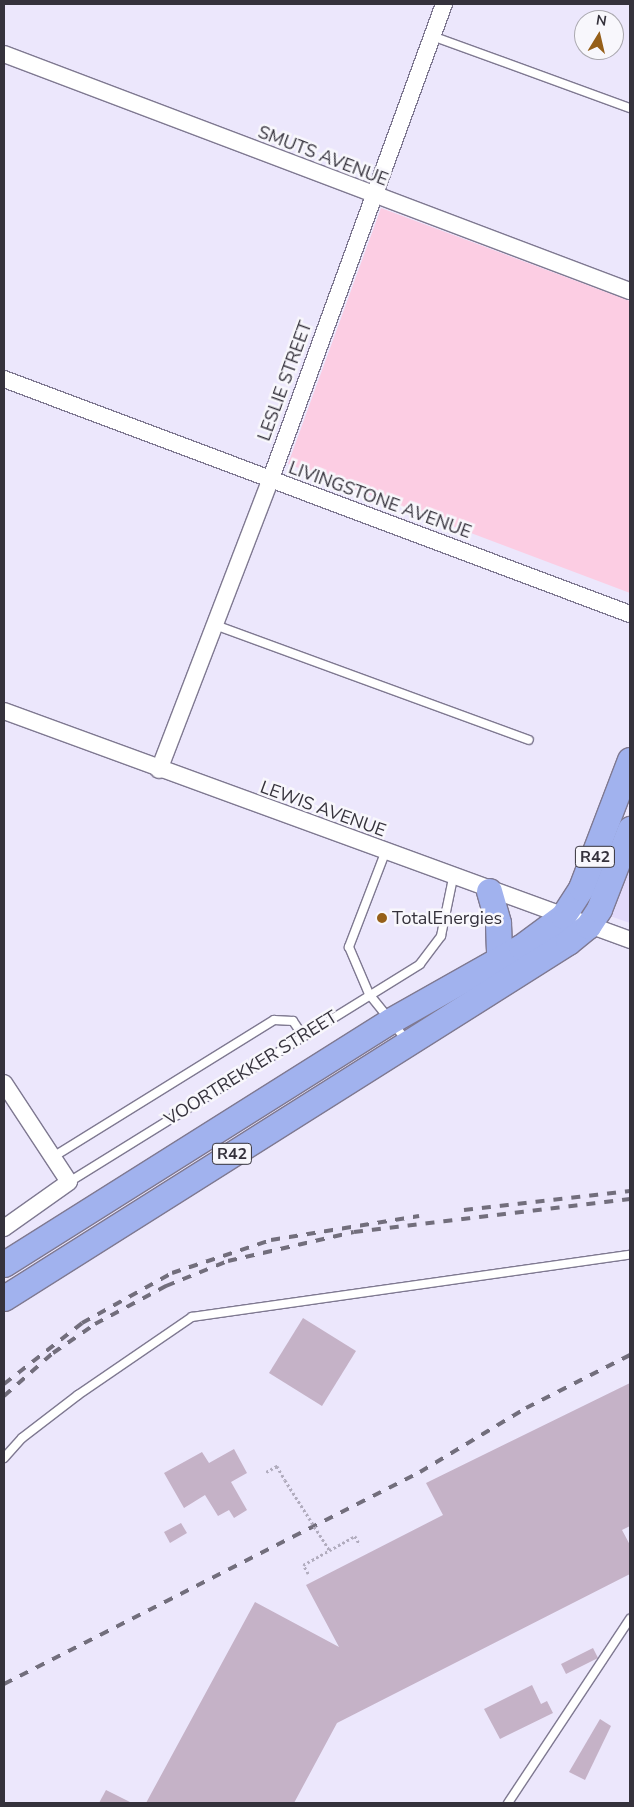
<!DOCTYPE html>
<html>
<head>
<meta charset="utf-8">
<style>
  body { margin:0 }
  #map { position:relative; width:634px; height:1807px; overflow:hidden; background:#ece7fc; font-family:"Nunito Sans",sans-serif }
  div>[style] { position:absolute }
  [style*='--x'] { left:calc(var(--x)*1px); top:calc(var(--y)*1px); width:calc(var(--w)*1px); rotate:calc(var(--a)*1deg) }
  .built>* { inset:0; background:#e2dafb }
  .green>* { inset:0; background:#fccde3 }
  .building>* { inset:0; background:#c5b2c7 }
  .path>* { height:2.5px; margin-top:-1.25px; transform-origin:0; background:repeating-linear-gradient(90deg,#b1acbe 0 2.5px,transparent 0 5px) }
  .roads { filter:drop-shadow(1px 0 #7f7991) drop-shadow(-1px 0 #7f7991) drop-shadow(0 1px #7f7991) drop-shadow(0 -1px #7f7991) }
  .lane>* { height:8px; margin:-4px; padding:0 4px; transform-origin:4px; border-radius:4px; background:#fff }
  .street>* { height:16px; margin:-8px; padding:0 8px; transform-origin:8px; border-radius:8px; background:#fff }
  .primary>* { height:25px; margin:-12.5px; padding:0 12.5px; transform-origin:12.5px; border-radius:12.5px; background:#a1b2ee }
  .rail>* { height:4px; margin-top:-2px; transform-origin:0; background:repeating-linear-gradient(90deg,#726e7c 0 9px,transparent 0 18px) }
  .path-bridge>* { height:2.5px; margin-top:-1.25px; transform-origin:0; background:repeating-linear-gradient(90deg,#b1acbe 0 2.5px,transparent 0 5px) }
  .dots>* { width:14px; height:14px; translate:-50% -50%; box-sizing:border-box; border:2px solid #f8f7fc; border-radius:50% }
  span { translate:-50% -50%; white-space:nowrap; text-align:center; line-height:1.15; -webkit-text-stroke:5px #f8f7fc; paint-order:stroke }
  .shield-label span { padding:1px 4px; background:#f8f7fc; border:1px solid; border-radius:4px; -webkit-text-stroke-width:0 }
  .shield-label { font-size:16px; color:#35323c; font-weight:700 }
  .street-label { font-size:18px; color:#35323c }
  .poi-label { font-size:18px; color:#35323c }
  .left { translate:0 -50%; text-align:left }
  .frame { position:absolute; inset:0; border:5px solid #35323c; pointer-events:none }
  .north { position:absolute; left:574px; top:10px; width:50px; height:50px; box-sizing:border-box; background:#f8f7fc; border:1px solid #aaa8af; border-radius:50%; rotate:9deg; font-size:14px; font-weight:700; line-height:20px; text-align:center; color:#35323c }
  .north::after { content:''; display:block; margin:auto; width:18px; height:22px; background:#965f19; clip-path:polygon(50% 0,100% 100%,50% 72%,0 100%) }
</style>
</head>
<body>
<div id="map">
  <div class="built">
    <div style="clip-path:polygon(630px 853px,630px 923px,607px 915px)"></div>
  </div>
  <div class="green">
    <div style="clip-path:polygon(381px 208px,630px 301px,630px 593px,288px 464px)"></div>
  </div>
  <div class="building">
    <div style="clip-path:polygon(303px 1318px,356px 1351px,322px 1406px,269px 1373px)"></div>
    <div style="clip-path:polygon(630px 1383px,630px 1526px,622px 1530px,630px 1545px,630px 1574px,337px 1723px,294px 1803px,146px 1803px,255px 1602px,339px 1647px,306px 1585px,443px 1515px,426px 1483px)"></div>
    <div style="clip-path:polygon(234px 1449px,247px 1473px,231px 1482px,247px 1510px,234px 1518px,229px 1510px,218px 1516px,205px 1495px,184px 1508px,164px 1473px,202px 1452px,209px 1463px)"></div>
    <div style="clip-path:polygon(181px 1523px,187px 1533px,170px 1543px,164px 1532px)"></div>
    <div style="clip-path:polygon(593px 1648px,598px 1658px,566px 1674px,561px 1664px)"></div>
    <div style="clip-path:polygon(532px 1685px,541px 1704px,547px 1701px,553px 1713px,500px 1739px,484px 1709px)"></div>
    <div style="clip-path:polygon(600px 1719px,611px 1726px,585px 1780px,569px 1772px)"></div>
    <div style="clip-path:polygon(106px 1790px,132px 1803px,99px 1803px)"></div>
  </div>
  <div class="path">
    <div style="--x:266;--y:1472;--w:13;--a:-29"></div>
    <div style="--x:277;--y:1466;--w:16;--a:60"></div>
    <div style="--x:308;--y:1574;--w:10;--a:-119"></div>
    <div style="--x:303;--y:1565;--w:60;--a:-29.1"></div>
    <div style="--x:355;--y:1536;--w:10;--a:61"></div>
  </div>
  <div class="roads">
    <div class="lane">
      <div style="--x:432;--y:36;--w:211;--a:20"></div>
      <div style="--x:215;--y:625;--w:334;--a:20.1"></div>
      <div style="--x:385;--y:853;--w:101;--a:111"></div>
      <div style="--x:349;--y:947;--w:51;--a:66.9"></div>
      <div style="--x:369;--y:994;--w:60;--a:51"></div>
      <div style="--x:53;--y:1157;--w:260;--a:-31.8"></div>
      <div style="--x:274;--y:1020;--w:19;--a:3"></div>
      <div style="--x:293;--y:1021;--w:18;--a:56"></div>
      <div style="--x:69;--y:1182;--w:413;--a:-31.8"></div>
      <div style="--x:420;--y:964;--w:35;--a:-53"></div>
      <div style="--x:441;--y:936;--w:59;--a:-78.3"></div>
      <div style="--x:4;--y:1458;--w:27;--a:-48"></div>
      <div style="--x:22;--y:1438;--w:71;--a:-37.5"></div>
      <div style="--x:78;--y:1395;--w:138;--a:-34.4"></div>
      <div style="--x:192;--y:1317;--w:442;--a:-8.1"></div>
      <div style="--x:508;--y:1803;--w:221;--a:-56.5"></div>
    </div>
    <div class="street">
      <div style="--x:4;--y:54;--w:669;--a:20.74"></div>
      <div style="--x:4;--y:379;--w:669;--a:20.58"></div>
      <div style="--x:4;--y:711;--w:667;--a:20.09"></div>
      <div style="--x:159;--y:770;--w:310;--a:-69"></div>
      <div style="--x:270;--y:481;--w:508;--a:-69.96"></div>
      <div style="--x:4;--y:1083;--w:118;--a:56.7"></div>
      <div style="--x:69;--y:1182;--w:80;--a:144.7"></div>
    </div>
    <div class="primary">
      <div style="--x:489;--y:891;--w:33;--a:74"></div>
      <div style="--x:498;--y:923;--w:37;--a:88"></div>
      <div style="--x:4;--y:1264;--w:456;--a:-32.2"></div>
      <div style="--x:390;--y:1021;--w:150;--a:-29.5"></div>
      <div style="--x:521;--y:947;--w:52;--a:-36.4"></div>
      <div style="--x:563;--y:916;--w:33;--a:-57"></div>
      <div style="--x:581;--y:888;--w:137;--a:-69.1"></div>
      <div style="--x:4;--y:1298;--w:667;--a:-32.26"></div>
      <div style="--x:568;--y:942;--w:26;--a:-39"></div>
      <div style="--x:588;--y:926;--w:20;--a:-57"></div>
      <div style="--x:599;--y:909;--w:86;--a:-68.8"></div>
    </div>
  </div>
  <div class="rail">
    <div style="--x:464;--y:1210;--w:167;--a:-6.5"></div>
    <div style="--x:4;--y:1384;--w:99;--a:-38"></div>
    <div style="--x:82;--y:1323;--w:103;--a:-29.1"></div>
    <div style="--x:172;--y:1273;--w:104;--a:-18.4"></div>
    <div style="--x:271;--y:1240;--w:150;--a:-9.2"></div>
    <div style="--x:4;--y:1396;--w:65;--a:-41.3"></div>
    <div style="--x:53;--y:1353;--w:51;--a:-34.6"></div>
    <div style="--x:95;--y:1324;--w:81;--a:-28.2"></div>
    <div style="--x:166;--y:1286;--w:67;--a:-22"></div>
    <div style="--x:228;--y:1261;--w:129;--a:-13"></div>
    <div style="--x:354;--y:1232;--w:278;--a:-6.8"></div>
    <div style="--x:4;--y:1684;--w:467;--a:-27"></div>
    <div style="--x:420;--y:1472;--w:124;--a:-31.1"></div>
    <div style="--x:526;--y:1408;--w:117;--a:-27"></div>
  </div>
  <div class="path-bridge">
    <div style="--x:285;--y:1480;--w:84;--a:57.6"></div>
  </div>
  <div class="dots">
    <div style="left:382px;top:918px;background:#965f19"></div>
  </div>
  <div class="shield-label">
    <span style="left:595px;top:857px">R42</span>
    <span style="left:232px;top:1154px">R42</span>
  </div>
  <div class="street-label">
    <span style="left:323px;top:156px;rotate:21deg">SMUTS AVENUE</span>
    <span style="left:285px;top:381px;rotate:-70deg">LESLIE STREET</span>
    <span style="left:380px;top:500px;rotate:20deg">LIVINGSTONE AVENUE</span>
    <span style="left:323px;top:809px;rotate:20deg">LEWIS AVENUE</span>
    <span style="left:251px;top:1068px;rotate:-32deg">VOORTREKKER STREET</span>
  </div>
  <div class="poi-label">
    <span class="left" style="left:392px;top:918px">TotalEnergies</span>
  </div>
  <div class="frame"></div>
  <div class="north">N</div>
</div>
</body>
</html>
